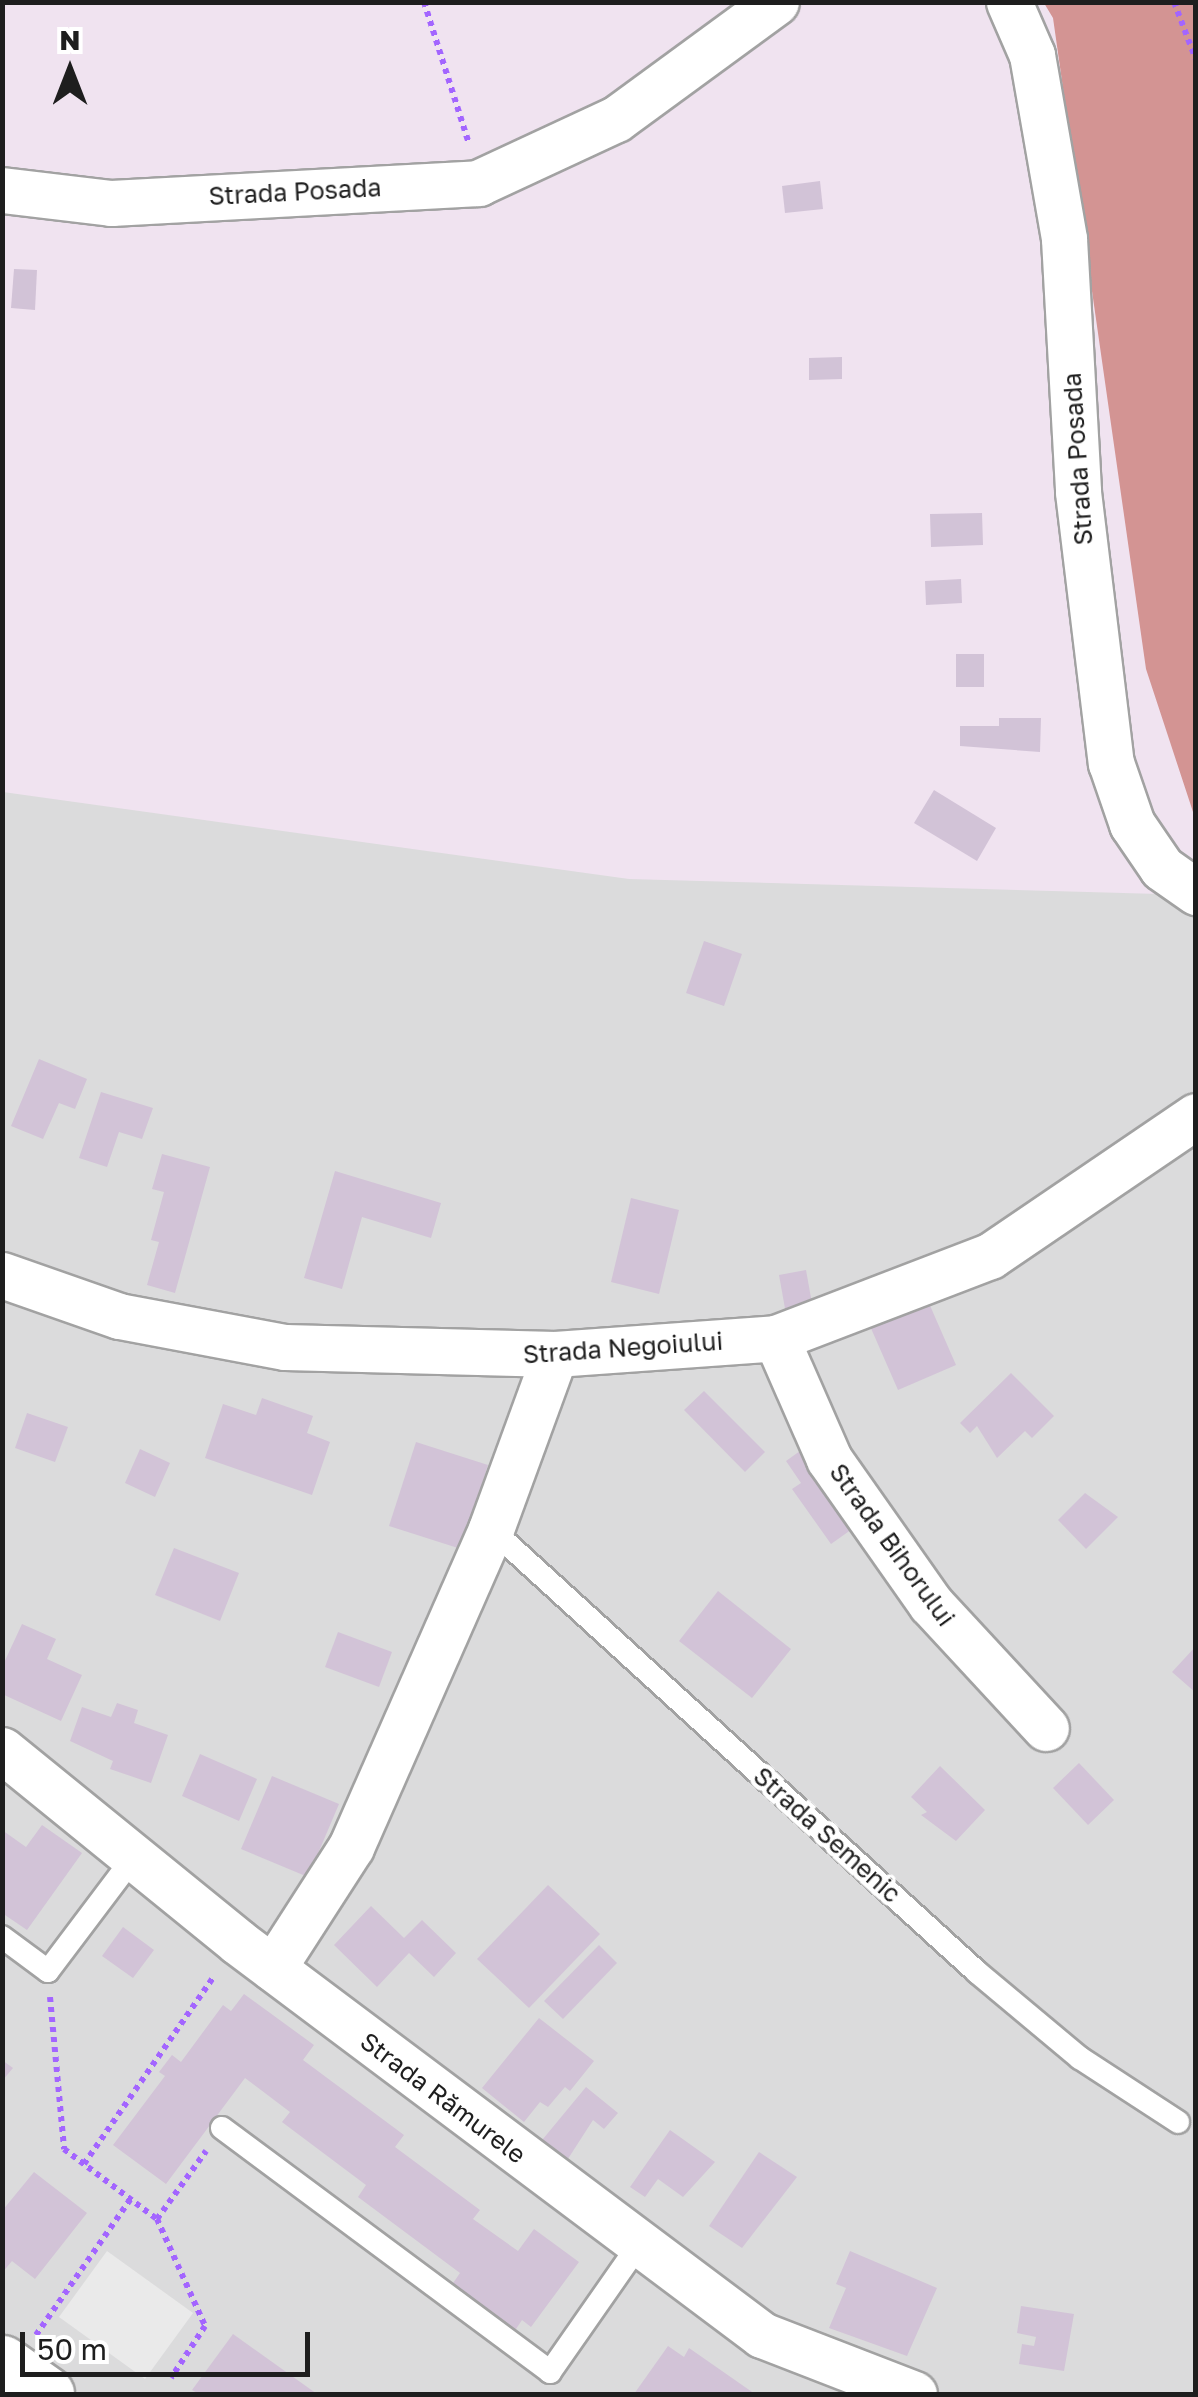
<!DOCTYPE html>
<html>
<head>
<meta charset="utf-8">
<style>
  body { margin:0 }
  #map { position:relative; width:1198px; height:2397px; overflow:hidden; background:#f0e3f0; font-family:"Golos Text",sans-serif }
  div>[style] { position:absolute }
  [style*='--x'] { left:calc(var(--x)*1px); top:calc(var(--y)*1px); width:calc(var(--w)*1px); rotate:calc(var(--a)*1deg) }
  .residential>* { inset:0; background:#dbdbdc }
  .forest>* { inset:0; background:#d39493 }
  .parking>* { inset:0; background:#eaeaea }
  .building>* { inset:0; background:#d2c3d7 }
  .path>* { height:6px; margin-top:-3px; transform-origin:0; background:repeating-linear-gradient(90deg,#a365ff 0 5px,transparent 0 10px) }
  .roads { filter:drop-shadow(2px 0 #a2a2a2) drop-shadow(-2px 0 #a2a2a2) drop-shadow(0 2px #a2a2a2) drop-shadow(0 -2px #a2a2a2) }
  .service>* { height:22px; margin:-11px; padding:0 11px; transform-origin:11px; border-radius:11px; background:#fff }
  .minor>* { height:45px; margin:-22.5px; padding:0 22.5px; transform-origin:22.5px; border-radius:22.5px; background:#fff }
  .tertiary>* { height:55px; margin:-27.5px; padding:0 27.5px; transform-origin:27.5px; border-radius:27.5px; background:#fff }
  span { translate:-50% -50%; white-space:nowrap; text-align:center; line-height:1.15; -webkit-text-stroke:9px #fff; paint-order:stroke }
  .street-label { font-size:25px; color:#1e1e1e }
  .frame { position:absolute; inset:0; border:5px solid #1e1e1e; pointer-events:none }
  .north { position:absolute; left:20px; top:20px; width:100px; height:100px; -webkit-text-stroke:8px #fff; paint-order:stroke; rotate:0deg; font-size:28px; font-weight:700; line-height:40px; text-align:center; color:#1e1e1e }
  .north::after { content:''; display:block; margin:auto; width:35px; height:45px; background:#1e1e1e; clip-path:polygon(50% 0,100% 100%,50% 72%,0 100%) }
  .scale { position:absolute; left:20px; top:2332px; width:290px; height:45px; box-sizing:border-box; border:5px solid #1e1e1e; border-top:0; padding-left:12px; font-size:30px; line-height:35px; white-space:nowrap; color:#1e1e1e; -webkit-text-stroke:8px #fff; paint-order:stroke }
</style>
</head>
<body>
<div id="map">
  <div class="residential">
    <div style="clip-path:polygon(3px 792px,629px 879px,1195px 895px,1195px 2394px,3px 2394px)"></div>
  </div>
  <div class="forest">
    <div style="clip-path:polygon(1044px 3px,1195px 3px,1195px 818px,1146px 669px,1053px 18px)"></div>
  </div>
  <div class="parking">
    <div style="clip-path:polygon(107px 2251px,193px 2313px,145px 2379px,59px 2317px)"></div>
  </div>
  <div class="building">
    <div style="clip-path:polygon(820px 181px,823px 209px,785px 213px,782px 186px)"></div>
    <div style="clip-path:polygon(14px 269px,37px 270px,35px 310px,11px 308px)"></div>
    <div style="clip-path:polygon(842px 357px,842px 379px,809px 380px,809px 358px)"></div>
    <div style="clip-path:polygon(982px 513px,983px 545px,931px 547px,930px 514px)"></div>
    <div style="clip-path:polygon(961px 579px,962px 603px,926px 605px,925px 581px)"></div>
    <div style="clip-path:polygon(956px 654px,984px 654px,984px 687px,956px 687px)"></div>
    <div style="clip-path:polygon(999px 718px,1041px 718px,1040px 752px,960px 746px,960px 726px,999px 726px)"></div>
    <div style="clip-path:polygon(934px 790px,996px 828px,977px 861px,914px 823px)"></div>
    <div style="clip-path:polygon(704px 941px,742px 954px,724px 1006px,686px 993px)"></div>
    <div style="clip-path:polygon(39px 1059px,87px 1079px,75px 1109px,59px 1103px,43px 1139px,11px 1126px)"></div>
    <div style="clip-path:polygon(101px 1092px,153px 1108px,142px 1139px,119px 1132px,107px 1167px,79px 1158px)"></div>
    <div style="clip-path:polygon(162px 1154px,210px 1167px,175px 1293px,147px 1285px,159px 1242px,151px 1240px,164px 1192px,152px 1189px)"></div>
    <div style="clip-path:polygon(335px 1171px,441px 1203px,431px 1238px,362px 1217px,342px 1289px,304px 1278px)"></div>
    <div style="clip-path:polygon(631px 1198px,679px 1210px,659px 1294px,611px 1282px)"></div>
    <div style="clip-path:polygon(806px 1270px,813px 1309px,786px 1314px,779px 1275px)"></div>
    <div style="clip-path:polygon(928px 1301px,956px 1365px,898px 1390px,870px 1326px)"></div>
    <div style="clip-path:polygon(1011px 1373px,1054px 1416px,1032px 1438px,1025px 1431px,997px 1458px,977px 1426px,970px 1433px,960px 1423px)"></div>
    <div style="clip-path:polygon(704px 1391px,765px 1452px,745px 1472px,684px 1410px)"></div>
    <div style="clip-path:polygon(262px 1398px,313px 1416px,307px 1433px,330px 1442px,312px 1495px,205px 1458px,223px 1404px,256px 1415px)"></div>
    <div style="clip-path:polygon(27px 1413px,68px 1427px,55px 1462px,15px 1448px)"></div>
    <div style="clip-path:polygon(416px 1442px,488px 1465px,461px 1549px,389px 1526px)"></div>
    <div style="clip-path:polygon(807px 1446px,862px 1522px,831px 1544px,792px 1489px,801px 1483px,786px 1461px)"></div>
    <div style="clip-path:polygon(140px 1449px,170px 1463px,155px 1497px,125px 1483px)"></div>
    <div style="clip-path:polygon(1085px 1493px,1118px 1517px,1086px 1549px,1058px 1520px)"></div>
    <div style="clip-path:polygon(174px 1548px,239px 1573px,220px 1621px,155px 1595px)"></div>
    <div style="clip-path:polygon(718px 1591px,791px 1649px,752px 1698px,679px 1641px)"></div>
    <div style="clip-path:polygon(22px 1624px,56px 1639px,47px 1659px,82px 1675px,61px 1721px,2px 1694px,2px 1667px)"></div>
    <div style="clip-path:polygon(338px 1632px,392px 1652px,379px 1687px,325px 1667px)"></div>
    <div style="clip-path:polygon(1196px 1646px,1196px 1693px,1172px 1672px)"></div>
    <div style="clip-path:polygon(117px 1703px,138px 1710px,134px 1723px,168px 1735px,151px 1783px,110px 1769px,113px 1761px,70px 1741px,82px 1707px,111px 1717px)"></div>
    <div style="clip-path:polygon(200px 1754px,257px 1779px,239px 1821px,182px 1796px)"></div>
    <div style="clip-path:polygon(1079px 1763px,1114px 1800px,1088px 1825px,1053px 1788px)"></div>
    <div style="clip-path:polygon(940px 1766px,985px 1810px,956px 1841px,921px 1815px,927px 1812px,911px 1797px)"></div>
    <div style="clip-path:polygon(272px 1776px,339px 1804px,308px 1877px,241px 1849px)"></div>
    <div style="clip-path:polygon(42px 1825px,82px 1853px,27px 1930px,2px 1913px,2px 1830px,26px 1847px)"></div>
    <div style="clip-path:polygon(548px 1885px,600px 1934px,529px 2008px,477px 1959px)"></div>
    <div style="clip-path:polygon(371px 1906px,404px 1938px,422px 1920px,456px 1953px,434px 1977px,409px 1953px,377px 1987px,334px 1945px)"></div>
    <div style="clip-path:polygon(123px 1927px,154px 1950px,133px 1978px,102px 1956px)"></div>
    <div style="clip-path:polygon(599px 1945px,617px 1963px,563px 2019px,544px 2001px)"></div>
    <div style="clip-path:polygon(244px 1994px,314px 2045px,303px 2060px,404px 2135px,395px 2147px,480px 2210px,473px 2219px,518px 2251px,534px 2229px,579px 2262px,531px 2327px,522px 2320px,514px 2332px,451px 2286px,460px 2273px,358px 2197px,366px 2185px,282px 2122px,290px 2112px,245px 2078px,166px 2184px,113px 2145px,165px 2076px,159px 2072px,172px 2055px,181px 2062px,223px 2005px,231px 2011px)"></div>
    <div style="clip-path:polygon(539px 2018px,594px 2061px,570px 2091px,565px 2087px,548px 2107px,540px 2102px,524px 2122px,482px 2088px)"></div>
    <div style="clip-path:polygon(2px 2060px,13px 2068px,2px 2081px)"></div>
    <div style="clip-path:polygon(586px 2087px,618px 2113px,604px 2129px,593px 2120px,564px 2165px,538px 2145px)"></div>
    <div style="clip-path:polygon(670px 2130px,715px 2162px,683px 2197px,658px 2179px,645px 2197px,630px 2187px)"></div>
    <div style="clip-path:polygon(759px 2152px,797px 2177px,742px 2248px,709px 2226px)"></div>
    <div style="clip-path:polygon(34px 2172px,87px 2213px,35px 2279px,12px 2261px,2px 2273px,2px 2211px)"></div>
    <div style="clip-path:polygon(850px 2251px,937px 2288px,907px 2356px,829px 2328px,846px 2288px,836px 2284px)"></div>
    <div style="clip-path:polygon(1021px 2306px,1074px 2314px,1064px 2371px,1019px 2364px,1022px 2344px,1034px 2346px,1036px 2337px,1017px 2333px)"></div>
    <div style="clip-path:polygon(233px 2334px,317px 2394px,199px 2394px,192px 2390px)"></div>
    <div style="clip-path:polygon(668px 2346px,684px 2357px,689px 2348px,755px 2394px,634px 2394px)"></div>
  </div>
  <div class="path">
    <div style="--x:424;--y:2;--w:149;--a:72.4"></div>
    <div style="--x:1174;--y:2;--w:62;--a:69.2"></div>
    <div style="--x:50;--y:1997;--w:153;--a:84.7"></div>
    <div style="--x:64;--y:2149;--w:116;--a:37"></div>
    <div style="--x:157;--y:2219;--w:117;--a:65.8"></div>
    <div style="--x:205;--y:2326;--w:62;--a:123.2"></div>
    <div style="--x:84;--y:2164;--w:229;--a:-55.3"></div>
    <div style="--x:157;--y:2219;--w:84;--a:-54.2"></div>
    <div style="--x:36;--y:2335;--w:165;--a:-55.2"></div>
  </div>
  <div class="roads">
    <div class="service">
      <div style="--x:491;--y:1529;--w:658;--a:42.35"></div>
      <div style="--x:977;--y:1972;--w:134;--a:39.9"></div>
      <div style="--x:1080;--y:2058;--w:117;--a:33.1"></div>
      <div style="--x:2;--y:1937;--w:57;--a:36.5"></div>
      <div style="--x:48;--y:1971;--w:143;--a:-53"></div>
      <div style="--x:222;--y:2128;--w:409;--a:36.6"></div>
      <div style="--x:550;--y:2372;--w:154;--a:-55.1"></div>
    </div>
    <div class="minor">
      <div style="--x:1009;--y:2;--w:58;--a:66.5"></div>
      <div style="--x:1032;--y:55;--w:187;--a:80.1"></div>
      <div style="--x:1064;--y:239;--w:253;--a:86.8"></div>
      <div style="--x:1078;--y:492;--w:273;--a:83.1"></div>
      <div style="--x:1111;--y:763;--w:65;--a:71"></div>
      <div style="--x:1132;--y:824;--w:53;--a:55.7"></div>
      <div style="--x:1162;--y:868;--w:42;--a:35.2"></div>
      <div style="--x:2;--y:190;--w:110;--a:6.8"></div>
      <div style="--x:111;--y:203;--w:368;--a:-3.1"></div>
      <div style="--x:478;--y:183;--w:152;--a:-24.9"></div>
      <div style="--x:616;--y:119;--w:198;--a:-36.2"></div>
      <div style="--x:2;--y:1275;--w:124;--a:19.3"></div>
      <div style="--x:119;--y:1316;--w:169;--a:10.6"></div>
      <div style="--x:285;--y:1347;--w:270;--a:1.5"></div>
      <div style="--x:555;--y:1354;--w:222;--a:-4.1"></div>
      <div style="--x:776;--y:1338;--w:229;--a:-21"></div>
      <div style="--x:990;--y:1256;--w:249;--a:-34.2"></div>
      <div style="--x:776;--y:1338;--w:132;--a:66.3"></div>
      <div style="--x:829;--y:1459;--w:177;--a:54.9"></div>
      <div style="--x:931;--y:1604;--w:169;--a:47.2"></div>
      <div style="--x:2;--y:1750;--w:304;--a:39.1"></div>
      <div style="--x:238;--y:1942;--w:655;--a:36.87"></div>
      <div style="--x:762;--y:2335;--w:163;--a:21.2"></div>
      <div style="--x:273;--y:1968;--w:144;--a:-57.2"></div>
      <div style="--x:351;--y:1847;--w:347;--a:-66.2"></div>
      <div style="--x:491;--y:1529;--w:186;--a:-69.9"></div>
    </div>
    <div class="tertiary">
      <div style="--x:2;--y:2363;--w:54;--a:35.2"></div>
    </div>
  </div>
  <div class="street-label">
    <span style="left:295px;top:192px;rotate:-3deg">Strada Posada</span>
    <span style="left:1078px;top:459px;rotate:-94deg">Strada Posada</span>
    <span style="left:623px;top:1348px;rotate:-4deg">Strada Negoiului</span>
    <span style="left:892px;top:1545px;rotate:54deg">Strada Bihorului</span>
    <span style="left:827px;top:1835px;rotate:42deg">Strada Semenic</span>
    <span style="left:443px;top:2098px;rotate:37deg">Strada Rămurele</span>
  </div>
  <div class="frame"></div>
  <div class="north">N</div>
  <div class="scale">50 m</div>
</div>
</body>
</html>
